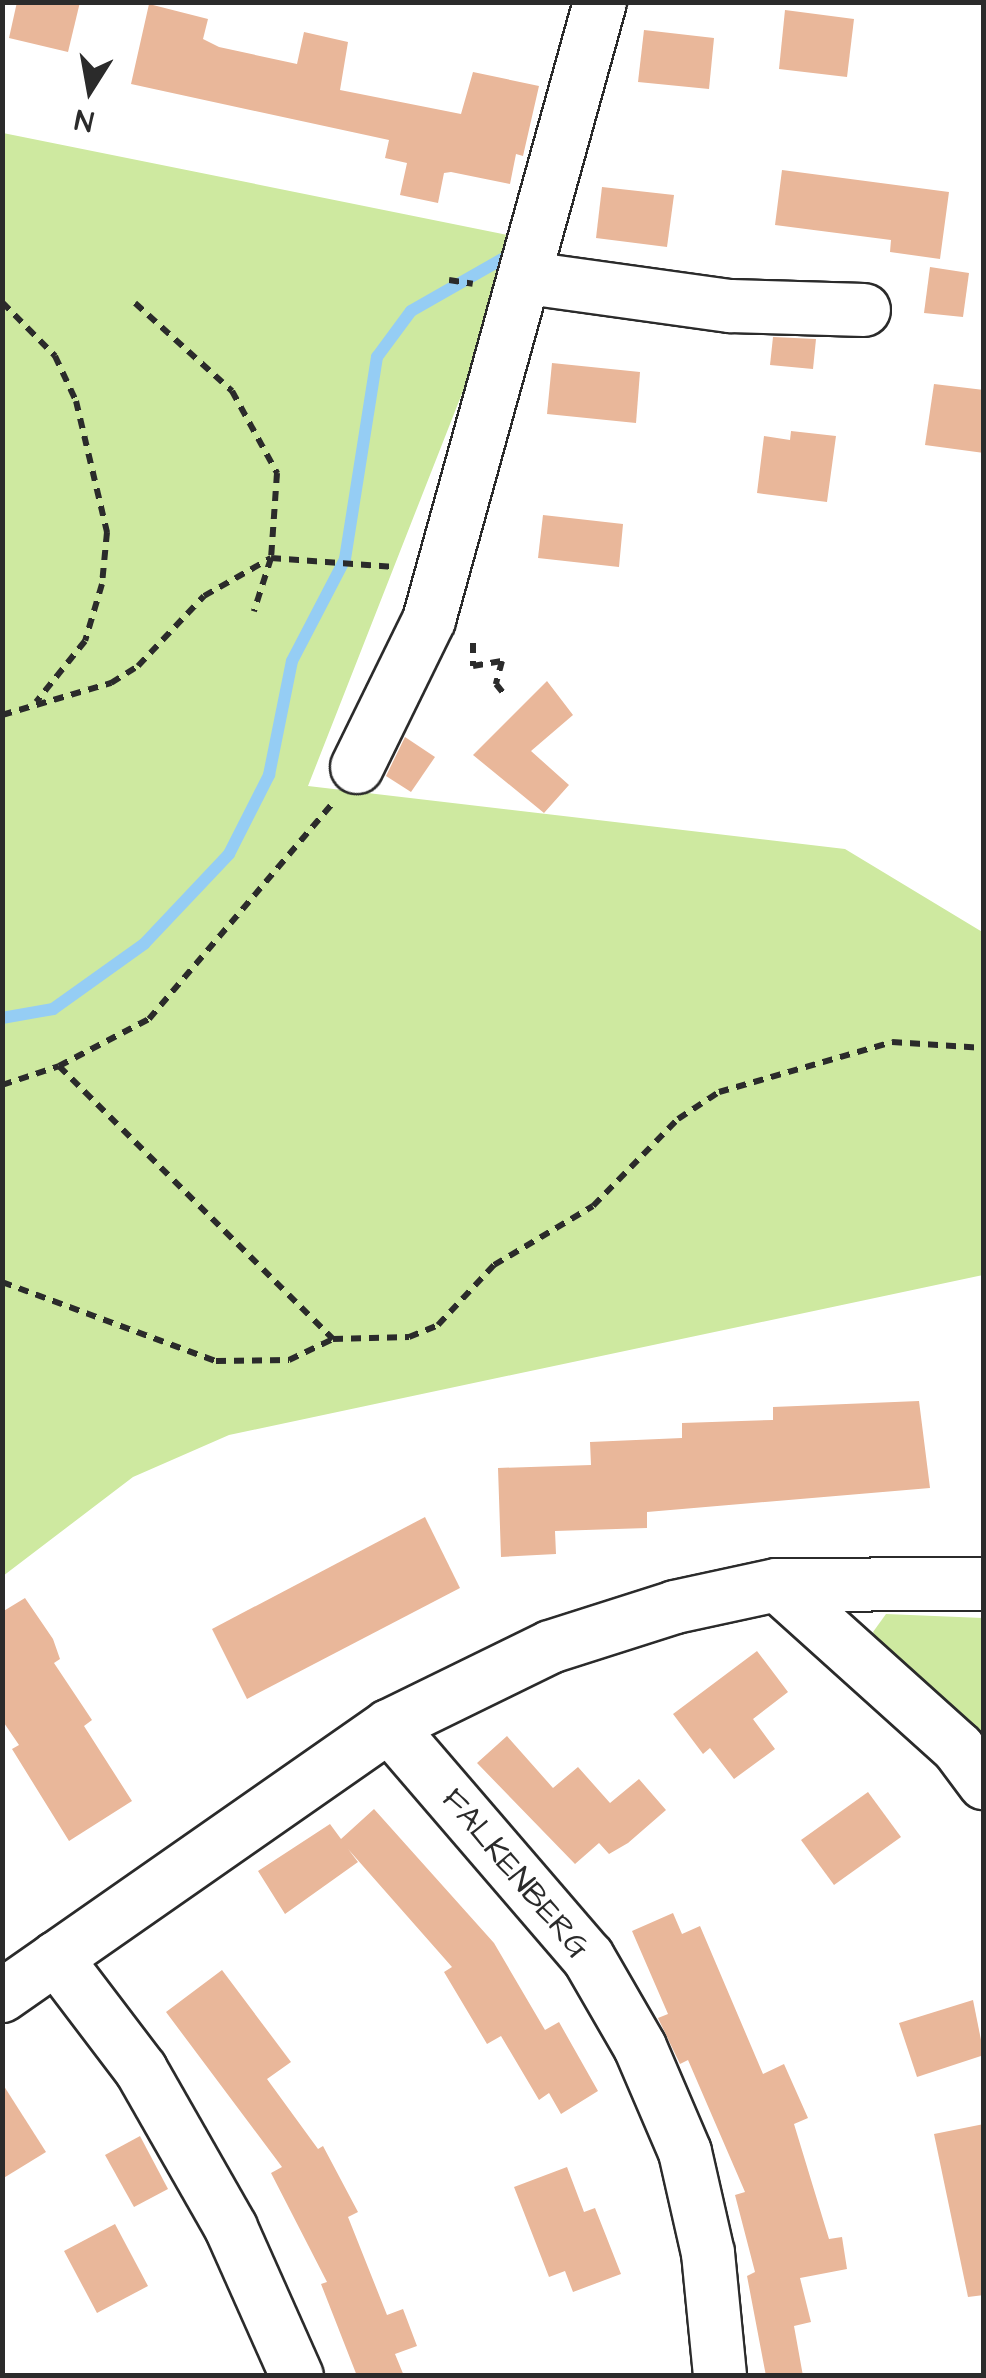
<!DOCTYPE html>
<html>
<head>
<meta charset="utf-8">
<style>
  body { margin:0 }
  #map { position:relative; width:986px; height:2378px; overflow:hidden; background:#fff; font-family:"Architects Daughter",sans-serif }
  div>[style] { position:absolute }
  [style*='--x'] { left:calc(var(--x)*1px); top:calc(var(--y)*1px); width:calc(var(--w)*1px); rotate:calc(var(--a)*1deg) }
  .green>* { inset:0; background:#cee9a0 }
  .stream>* { height:12px; margin:-6px; padding:0 6px; transform-origin:6px; border-radius:6px; background:#95cdf4 }
  .building>* { inset:0; background:#e9b79a }
  .path>* { height:6px; margin-top:-3px; transform-origin:0; background:repeating-linear-gradient(90deg,#2b2b2b 0 10px,transparent 0 18px) }
  .roads { filter:drop-shadow(2px 0 #2b2b2b) drop-shadow(-2px 0 #2b2b2b) drop-shadow(0 2px #2b2b2b) drop-shadow(0 -2px #2b2b2b) }
  .minor>* { height:52px; margin:-26px; padding:0 26px; transform-origin:26px; border-radius:26px; background:#fff }
  span { translate:-50% -50%; white-space:nowrap; text-align:center; line-height:1.15; -webkit-text-stroke:10px #fff; paint-order:stroke }
  .street-label { font-size:32px; color:#2b2b2b }
  .frame { position:absolute; inset:0; border:5px solid #2b2b2b; pointer-events:none }
  .north { position:absolute; left:40px; top:40px; width:100px; height:100px; -webkit-text-stroke:8px #fff; paint-order:stroke; rotate:191deg; font-size:28px; font-weight:700; line-height:40px; text-align:center; color:#2b2b2b }
  .north::after { content:''; display:block; margin:auto; width:35px; height:45px; background:#2b2b2b; clip-path:polygon(50% 0,100% 100%,50% 72%,0 100%) }
</style>
</head>
<body>
<div id="map">
  <div class="green">
    <div style="clip-path:polygon(3px 133px,523px 238px,308px 786px,845px 849px,984px 933px,983px 1275px,229px 1435px,133px 1477px,3px 1576px)"></div>
    <div style="clip-path:polygon(886px 1614px,983px 1618px,983px 1760px,885px 1651px,873px 1632px)"></div>
  </div>
  <div class="stream">
    <div style="--x:2;--y:1018;--w:52;--a:-10"></div>
    <div style="--x:53;--y:1009;--w:112;--a:-35.5"></div>
    <div style="--x:144;--y:944;--w:124;--a:-46.6"></div>
    <div style="--x:229;--y:854;--w:89;--a:-63.1"></div>
    <div style="--x:269;--y:775;--w:116;--a:-78.6"></div>
    <div style="--x:292;--y:661;--w:115;--a:-62.5"></div>
    <div style="--x:345;--y:559;--w:205;--a:-81"></div>
    <div style="--x:377;--y:357;--w:57;--a:-53.5"></div>
    <div style="--x:411;--y:311;--w:105;--a:-29.7"></div>
  </div>
  <div class="building">
    <div style="clip-path:polygon(17px 2px,80px 2px,68px 52px,9px 38px)"></div>
    <div style="clip-path:polygon(149px 4px,208px 19px,203px 39px,219px 47px,297px 64px,304px 32px,348px 42px,340px 90px,461px 114px,473px 72px,539px 86px,523px 156px,516px 154px,510px 184px,451px 172px,444px 173px,438px 203px,400px 195px,407px 163px,385px 158px,389px 140px,131px 84px)"></div>
    <div style="clip-path:polygon(785px 10px,854px 19px,847px 77px,779px 69px)"></div>
    <div style="clip-path:polygon(644px 30px,714px 38px,709px 89px,638px 82px)"></div>
    <div style="clip-path:polygon(782px 170px,949px 192px,940px 259px,890px 252px,891px 240px,775px 225px)"></div>
    <div style="clip-path:polygon(602px 187px,674px 195px,667px 247px,596px 238px)"></div>
    <div style="clip-path:polygon(930px 267px,969px 273px,963px 317px,924px 313px)"></div>
    <div style="clip-path:polygon(773px 337px,816px 339px,813px 369px,770px 365px)"></div>
    <div style="clip-path:polygon(552px 363px,640px 372px,636px 423px,547px 414px)"></div>
    <div style="clip-path:polygon(934px 384px,984px 390px,984px 453px,925px 445px)"></div>
    <div style="clip-path:polygon(791px 431px,836px 436px,827px 502px,757px 493px,764px 436px,790px 440px)"></div>
    <div style="clip-path:polygon(543px 515px,623px 524px,619px 567px,538px 558px)"></div>
    <div style="clip-path:polygon(547px 681px,573px 715px,531px 751px,569px 785px,544px 813px,473px 755px)"></div>
    <div style="clip-path:polygon(405px 737px,435px 757px,411px 792px,386px 776px)"></div>
    <div style="clip-path:polygon(919px 1401px,930px 1488px,647px 1512px,647px 1528px,555px 1531px,556px 1554px,501px 1557px,498px 1468px,591px 1465px,590px 1442px,682px 1438px,682px 1423px,773px 1420px,773px 1407px)"></div>
    <div style="clip-path:polygon(425px 1517px,460px 1588px,247px 1699px,212px 1629px)"></div>
    <div style="clip-path:polygon(25px 1598px,53px 1639px,60px 1659px,54px 1663px,92px 1720px,84px 1726px,132px 1801px,69px 1841px,12px 1749px,19px 1745px,2px 1720px,2px 1612px)"></div>
    <div style="clip-path:polygon(757px 1651px,788px 1692px,753px 1719px,775px 1749px,734px 1779px,710px 1748px,703px 1754px,673px 1714px)"></div>
    <div style="clip-path:polygon(507px 1736px,553px 1788px,578px 1767px,610px 1803px,639px 1779px,666px 1810px,628px 1843px,609px 1854px,599px 1843px,575px 1864px,477px 1763px)"></div>
    <div style="clip-path:polygon(868px 1792px,901px 1837px,834px 1885px,801px 1840px)"></div>
    <div style="clip-path:polygon(374px 1809px,494px 1943px,545px 2030px,559px 2022px,598px 2091px,561px 2114px,549px 2093px,539px 2100px,501px 2036px,487px 2044px,444px 1972px,452px 1967px,348px 1849px,358px 1862px,285px 1914px,258px 1871px,330px 1824px,341px 1839px)"></div>
    <div style="clip-path:polygon(673px 1913px,682px 1934px,700px 1926px,763px 2074px,784px 2064px,808px 2118px,794px 2124px,829px 2239px,842px 2237px,847px 2269px,800px 2278px,811px 2322px,794px 2326px,803px 2376px,766px 2376px,747px 2276px,755px 2272px,735px 2195px,745px 2192px,688px 2060px,680px 2064px,658px 2018px,668px 2014px,632px 1931px)"></div>
    <div style="clip-path:polygon(222px 1970px,291px 2062px,267px 2079px,318px 2149px,323px 2146px,358px 2212px,348px 2217px,387px 2315px,403px 2309px,417px 2346px,395px 2354px,404px 2376px,357px 2376px,321px 2284px,327px 2282px,271px 2173px,282px 2167px,166px 2012px)"></div>
    <div style="clip-path:polygon(973px 2000px,984px 2055px,917px 2077px,899px 2023px)"></div>
    <div style="clip-path:polygon(2px 2083px,46px 2152px,2px 2179px)"></div>
    <div style="clip-path:polygon(984px 2124px,984px 2295px,968px 2297px,934px 2134px)"></div>
    <div style="clip-path:polygon(140px 2136px,168px 2189px,134px 2207px,105px 2155px)"></div>
    <div style="clip-path:polygon(567px 2167px,584px 2212px,595px 2208px,621px 2274px,573px 2292px,565px 2271px,549px 2277px,514px 2187px)"></div>
    <div style="clip-path:polygon(115px 2224px,148px 2286px,97px 2313px,64px 2251px)"></div>
  </div>
  <div class="path">
    <div style="--x:449;--y:280;--w:24;--a:9"></div>
    <div style="--x:2;--y:302;--w:76;--a:45.5"></div>
    <div style="--x:55;--y:356;--w:50;--a:65"></div>
    <div style="--x:76;--y:401;--w:135;--a:76.7"></div>
    <div style="--x:107;--y:532;--w:52;--a:95.5"></div>
    <div style="--x:102;--y:584;--w:59;--a:106.6"></div>
    <div style="--x:85;--y:641;--w:78;--a:128.8"></div>
    <div style="--x:135;--y:303;--w:131;--a:42.2"></div>
    <div style="--x:232;--y:391;--w:94;--a:61.2"></div>
    <div style="--x:277;--y:473;--w:85;--a:94"></div>
    <div style="--x:271;--y:558;--w:56;--a:107.8"></div>
    <div style="--x:473;--y:643;--w:23;--a:90"></div>
    <div style="--x:473;--y:666;--w:29;--a:-10"></div>
    <div style="--x:502;--y:661;--w:24;--a:105"></div>
    <div style="--x:496;--y:684;--w:14;--a:51"></div>
    <div style="--x:2;--y:715;--w:114;--a:-16.4"></div>
    <div style="--x:111;--y:683;--w:32;--a:-32"></div>
    <div style="--x:138;--y:666;--w:96;--a:-46.7"></div>
    <div style="--x:204;--y:596;--w:77;--a:-29.6"></div>
    <div style="--x:271;--y:558;--w:124;--a:4.2"></div>
    <div style="--x:59;--y:1066;--w:387;--a:44.9"></div>
    <div style="--x:333;--y:1339;--w:76;--a:-1.5"></div>
    <div style="--x:409;--y:1337;--w:31;--a:-22"></div>
    <div style="--x:438;--y:1325;--w:82;--a:-47"></div>
    <div style="--x:494;--y:1265;--w:115;--a:-30.8"></div>
    <div style="--x:593;--y:1206;--w:122;--a:-45.7"></div>
    <div style="--x:678;--y:1119;--w:49;--a:-33.4"></div>
    <div style="--x:719;--y:1092;--w:180;--a:-16.1"></div>
    <div style="--x:892;--y:1042;--w:92;--a:3.7"></div>
    <div style="--x:2;--y:1085;--w:60;--a:-18.4"></div>
    <div style="--x:59;--y:1066;--w:102;--a:-27.6"></div>
    <div style="--x:149;--y:1019;--w:281;--a:-49.6"></div>
    <div style="--x:2;--y:1282;--w:228;--a:20.3"></div>
    <div style="--x:216;--y:1361;--w:73;--a:-0.8"></div>
    <div style="--x:289;--y:1360;--w:49;--a:-25.5"></div>
  </div>
  <div class="roads">
    <div class="minor">
      <div style="--x:528;--y:278;--w:205;--a:7.9"></div>
      <div style="--x:731;--y:306;--w:133;--a:1.7"></div>
      <div style="--x:357;--y:767;--w:164;--a:-63.9"></div>
      <div style="--x:429;--y:620;--w:641;--a:-74.53"></div>
      <div style="--x:777;--y:1585;--w:244;--a:42"></div>
      <div style="--x:958;--y:1748;--w:44;--a:53.4"></div>
      <div style="--x:389;--y:1726;--w:305;--a:49.3"></div>
      <div style="--x:588;--y:1957;--w:104;--a:60"></div>
      <div style="--x:640;--y:2047;--w:114;--a:66.8"></div>
      <div style="--x:685;--y:2152;--w:104;--a:77.2"></div>
      <div style="--x:708;--y:2253;--w:124;--a:84.4"></div>
      <div style="--x:56;--y:1958;--w:141;--a:52.8"></div>
      <div style="--x:141;--y:2070;--w:182;--a:60.3"></div>
      <div style="--x:231;--y:2228;--w:162;--a:66"></div>
      <div style="--x:2;--y:1996;--w:472;--a:-34.9"></div>
      <div style="--x:389;--y:1726;--w:179;--a:-26.1"></div>
      <div style="--x:550;--y:1647;--w:131;--a:-17.7"></div>
      <div style="--x:675;--y:1607;--w:104;--a:-12.2"></div>
      <div style="--x:777;--y:1585;--w:207;--a:-0.3"></div>
    </div>
  </div>
  <div class="street-label">
    <span style="left:515px;top:1874px;rotate:50deg">FALKENBERG</span>
  </div>
  <div class="frame"></div>
  <div class="north">N</div>
</div>
</body>
</html>
